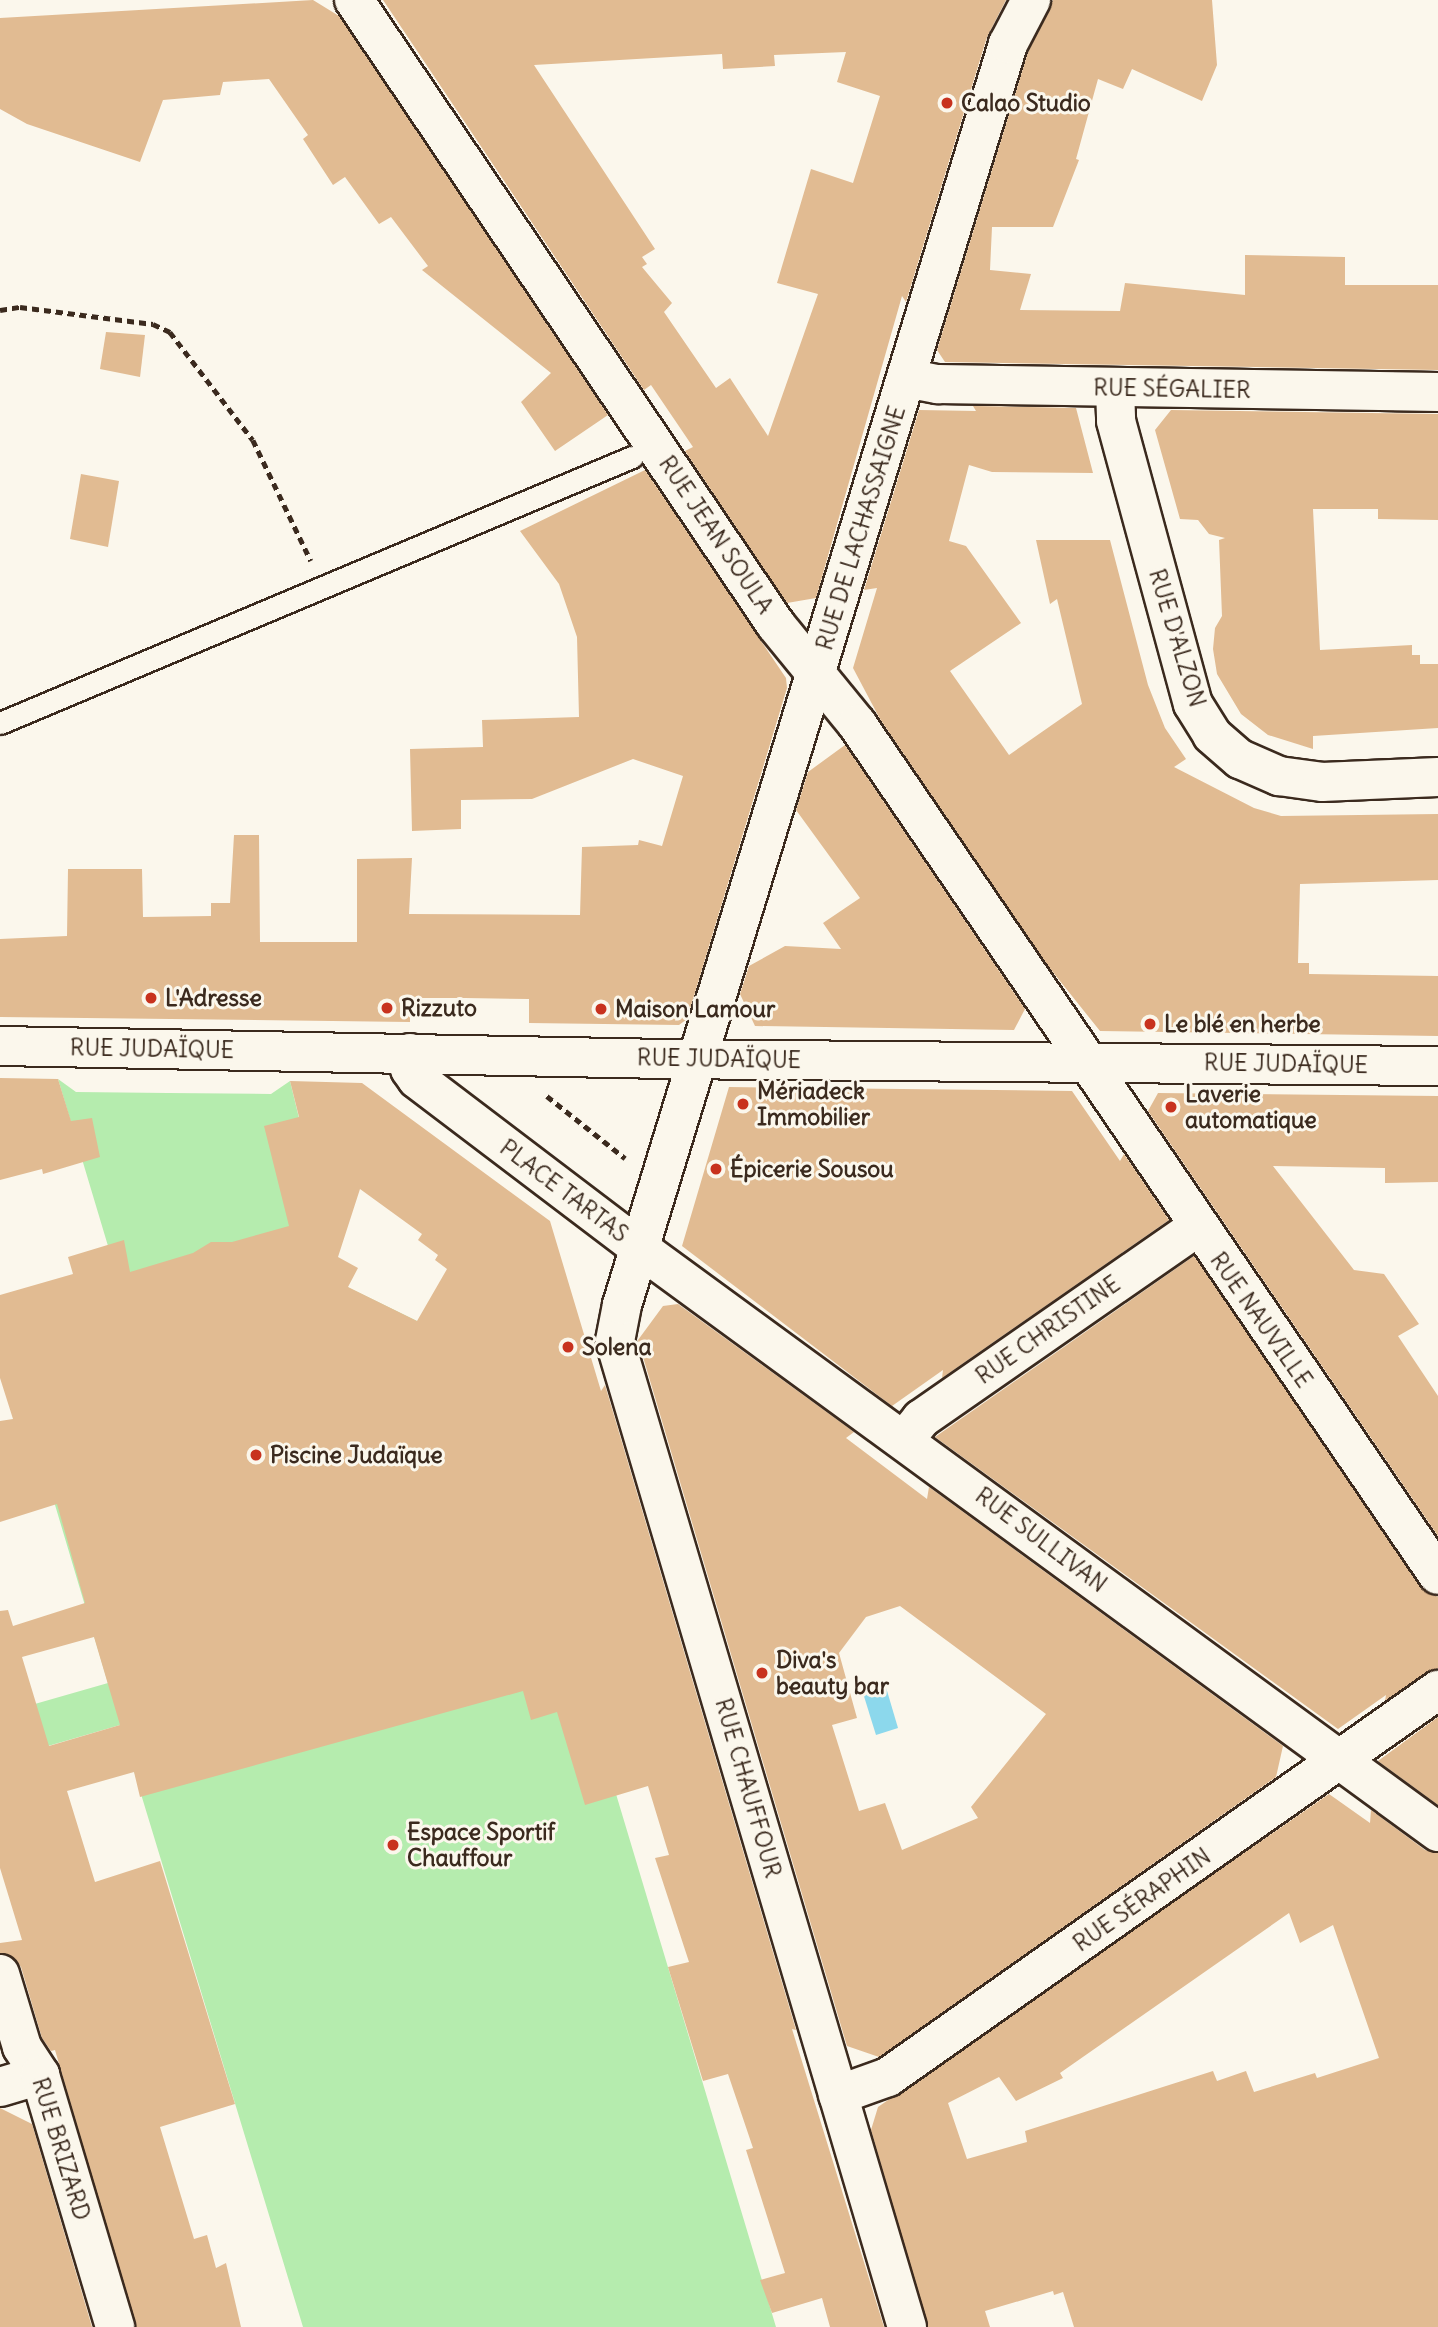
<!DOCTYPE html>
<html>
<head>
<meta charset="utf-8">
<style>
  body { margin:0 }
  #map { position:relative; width:1438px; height:2327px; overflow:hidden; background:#fbf7ec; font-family:Delius,sans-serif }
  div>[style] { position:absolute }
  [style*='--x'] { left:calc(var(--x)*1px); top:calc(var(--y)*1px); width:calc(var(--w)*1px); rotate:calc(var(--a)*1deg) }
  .green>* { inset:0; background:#b5ecae }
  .water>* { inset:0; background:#8cd8ec }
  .building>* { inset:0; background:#e1bb92 }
  .path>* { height:4.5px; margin-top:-2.25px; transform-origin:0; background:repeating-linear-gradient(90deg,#3b2a1e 0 7px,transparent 0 12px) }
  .roads { filter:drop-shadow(2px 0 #3b2a1e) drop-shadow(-2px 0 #3b2a1e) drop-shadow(0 2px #3b2a1e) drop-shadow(0 -2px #3b2a1e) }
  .service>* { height:21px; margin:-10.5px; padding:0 10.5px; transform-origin:10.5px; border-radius:10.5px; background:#fbf7ec }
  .minor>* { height:38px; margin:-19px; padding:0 19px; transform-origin:19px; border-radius:19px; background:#fbf7ec }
  .tertiary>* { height:38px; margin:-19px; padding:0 19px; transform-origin:19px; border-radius:19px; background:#fbf7ec }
  .secondary>* { height:38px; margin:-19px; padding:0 19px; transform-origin:19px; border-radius:19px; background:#fbf7ec }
  .dots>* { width:19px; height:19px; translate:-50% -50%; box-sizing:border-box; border:4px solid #fbf7ec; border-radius:50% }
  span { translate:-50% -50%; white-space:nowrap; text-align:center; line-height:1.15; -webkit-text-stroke:6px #fbf7ec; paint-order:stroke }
  .poi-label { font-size:23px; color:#3b2a1e; font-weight:700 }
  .left { translate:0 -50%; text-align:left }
  .street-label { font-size:23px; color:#3b2a1e }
</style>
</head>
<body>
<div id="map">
  <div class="green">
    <div style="clip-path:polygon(58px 1079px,76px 1092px,168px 1093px,271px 1094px,290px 1081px,339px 1283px,417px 1321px,616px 1794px,776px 2327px,303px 2327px,120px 1725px,0 1760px,0 1714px,108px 1683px,25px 1404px,117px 1276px)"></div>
  </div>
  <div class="water">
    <div style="clip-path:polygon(885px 1684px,898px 1728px,876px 1735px,862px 1690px)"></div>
  </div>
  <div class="building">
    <div style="clip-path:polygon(313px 0,339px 16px,608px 415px,555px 451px,521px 402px,551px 373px,422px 270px,428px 266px,391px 217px,379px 224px,345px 177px,333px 185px,303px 139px,308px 135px,269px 79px,223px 82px,220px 95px,163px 100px,140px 162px,27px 124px,0 109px,0 18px)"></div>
    <div style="clip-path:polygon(evenodd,383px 0,1006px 0,987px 37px,906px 302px,902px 296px,816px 598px,787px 603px,685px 451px,693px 447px,651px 385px,644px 390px,383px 0,846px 52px,837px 82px,880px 96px,853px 183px,811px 169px,777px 283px,818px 294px,768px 436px,730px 378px,716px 388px,664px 312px,672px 303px,642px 267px,647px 264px,642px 257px,655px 249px,534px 65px,722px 54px,723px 69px,775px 66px,774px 55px,846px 52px)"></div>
    <div style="clip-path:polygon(1053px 0,1212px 0,1217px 65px,1202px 101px,1132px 69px,1123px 89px,1098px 79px,1076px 159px,1079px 160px,1053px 227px,992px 227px,990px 270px,1031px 274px,1020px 310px,1120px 311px,1125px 283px,1245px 295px,1245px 255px,1345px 257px,1345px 285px,1438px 285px,1438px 370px,945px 362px,937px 350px,1028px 52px)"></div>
    <div style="clip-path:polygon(106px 332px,145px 335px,140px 377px,100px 369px)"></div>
    <div style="clip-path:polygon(973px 406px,1076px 408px,1093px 473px,992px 472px,969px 465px,949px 541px,966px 546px,1021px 623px,950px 671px,1009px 755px,1082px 704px,1057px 599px,1050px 604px,1036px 540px,1110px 540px,1148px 685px,1165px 728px,1186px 759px,1174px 767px,1254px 808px,1281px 816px,1438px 814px,1438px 880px,1300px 884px,1298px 963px,1309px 963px,1309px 974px,1438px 976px,1438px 1036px,1100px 1031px,1048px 966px,880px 719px,853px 668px,877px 588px,864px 590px,919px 410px,976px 411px)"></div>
    <div style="clip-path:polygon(1171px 410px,1438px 414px,1438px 520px,1378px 519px,1378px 509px,1313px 509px,1320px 650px,1412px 645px,1412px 655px,1420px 655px,1420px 664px,1438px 664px,1438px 728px,1313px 736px,1313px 749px,1268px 735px,1241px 714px,1217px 674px,1213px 649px,1215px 628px,1222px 616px,1219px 540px,1225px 538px,1209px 534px,1198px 520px,1180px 519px,1155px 430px)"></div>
    <div style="clip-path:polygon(645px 470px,786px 678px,787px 688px,687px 1019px,679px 1025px,529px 1023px,529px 999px,465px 998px,410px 998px,410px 1022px,0 1017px,0 939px,67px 936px,68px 869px,142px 869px,143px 917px,211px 916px,211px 903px,230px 903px,234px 835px,259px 835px,260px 942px,357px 942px,357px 859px,412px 858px,409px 914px,580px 915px,582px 847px,638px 845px,639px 840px,662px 846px,683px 776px,633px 759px,532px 799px,461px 800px,461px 829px,412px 831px,410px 749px,483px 747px,482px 720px,579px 717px,577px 637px,559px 584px,520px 531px)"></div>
    <div style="clip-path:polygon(81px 474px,119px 481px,108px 547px,70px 539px)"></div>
    <div style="clip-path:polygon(845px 745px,1025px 1009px,1014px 1030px,755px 1026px,740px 994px,749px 966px,785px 946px,841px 949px,823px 923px,860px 898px,796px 810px,808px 772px)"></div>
    <div style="clip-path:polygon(0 1078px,58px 1079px,71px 1121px,92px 1118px,100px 1157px,43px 1174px,42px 1169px,0 1180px)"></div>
    <div style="clip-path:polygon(evenodd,290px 1081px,362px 1083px,550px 1221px,601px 1391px,605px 1385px,796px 2030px,792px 2029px,884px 2327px,830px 2327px,822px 2298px,772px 2313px,760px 2280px,785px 2273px,746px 2150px,753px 2148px,728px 2074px,703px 2081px,668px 1967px,689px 1962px,655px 1858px,669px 1855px,648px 1786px,585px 1805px,557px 1712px,531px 1720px,523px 1691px,140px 1797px,134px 1772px,67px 1791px,95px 1882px,160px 1861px,235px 2104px,160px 2127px,194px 2239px,207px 2235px,216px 2268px,226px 2263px,241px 2327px,136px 2327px,55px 2050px,51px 2051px,42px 2038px,21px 1967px,14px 1958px,0 1953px,0 1943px,22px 1940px,0 1868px,0 1611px,8px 1610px,13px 1626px,85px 1603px,57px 1504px,0 1522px,0 1421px,13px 1419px,0 1378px,0 1295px,73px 1274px,68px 1257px,124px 1240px,130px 1272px,193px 1253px,211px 1242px,232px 1242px,289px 1226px,264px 1126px,299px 1117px,290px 1081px,360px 1189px,422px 1234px,418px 1240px,438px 1255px,435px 1260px,447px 1269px,417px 1321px,348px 1287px,358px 1268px,338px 1257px,360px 1189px,290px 1081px,94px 1637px,120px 1725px,49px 1746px,22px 1657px,94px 1637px)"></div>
    <div style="clip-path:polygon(729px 1087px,1072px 1091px,1120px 1161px,1124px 1154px,1169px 1220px,942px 1378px,943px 1370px,892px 1406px,682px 1246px)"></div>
    <div style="clip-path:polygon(1158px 1093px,1438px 1096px,1438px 1182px,1385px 1183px,1385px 1168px,1273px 1166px,1354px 1270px,1384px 1274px,1419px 1324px,1398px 1336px,1438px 1396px,1438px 1536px,1148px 1111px)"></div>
    <div style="clip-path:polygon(1194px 1256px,1420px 1587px,1438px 1597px,1438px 1668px,1385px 1701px,1386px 1695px,1338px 1729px,935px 1437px)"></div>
    <div style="clip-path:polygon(evenodd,678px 1304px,854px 1432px,846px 1438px,927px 1499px,929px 1487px,1283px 1746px,1276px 1777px,879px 2057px,847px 2046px,638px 1340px,663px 1306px,678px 1304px,900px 1606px,1046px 1714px,971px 1807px,978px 1818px,902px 1850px,885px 1803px,859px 1811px,832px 1725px,857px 1718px,839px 1653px,866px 1617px,900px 1606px)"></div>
    <div style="clip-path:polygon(1438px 1717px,1438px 1805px,1378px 1761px)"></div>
    <div style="clip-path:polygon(evenodd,1329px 1794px,1370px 1823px,1371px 1810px,1425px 1850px,1438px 1853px,1438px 2327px,1074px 2327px,1063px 2292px,1054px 2295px,1053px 2291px,985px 2311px,990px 2327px,928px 2327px,871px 2130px,878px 2107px,1329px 1794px,1289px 1913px,1300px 1943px,1333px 1925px,1379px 2058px,1317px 2078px,1315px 2073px,1254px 2092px,1246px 2071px,1217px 2081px,1213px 2071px,1025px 2131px,1027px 2142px,967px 2159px,948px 2103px,999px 2077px,1016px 2101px,1063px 2078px,1060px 2073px,1289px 1913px)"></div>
    <div style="clip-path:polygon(0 2108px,32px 2124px,92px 2327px,0 2327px)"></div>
  </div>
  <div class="path">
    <div style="--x:0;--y:310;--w:20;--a:-9"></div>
    <div style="--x:20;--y:307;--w:134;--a:7.3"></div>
    <div style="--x:153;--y:324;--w:19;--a:25"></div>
    <div style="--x:170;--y:332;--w:136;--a:52.5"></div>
    <div style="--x:253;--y:440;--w:134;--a:64.4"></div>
    <div style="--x:547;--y:1096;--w:100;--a:38.5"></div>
  </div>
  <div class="roads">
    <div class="service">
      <div style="--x:0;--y:723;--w:686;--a:-22.83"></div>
    </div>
    <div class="minor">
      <div style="--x:906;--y:378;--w:33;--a:11"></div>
      <div style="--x:938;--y:384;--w:500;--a:0.92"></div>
      <div style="--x:1115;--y:388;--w:33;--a:88"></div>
      <div style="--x:1116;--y:421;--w:293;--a:74.8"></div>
      <div style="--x:1193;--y:704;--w:36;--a:58"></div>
      <div style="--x:1212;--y:735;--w:37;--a:41"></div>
      <div style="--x:1240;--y:759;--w:43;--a:23.6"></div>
      <div style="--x:1279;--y:776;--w:43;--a:7.9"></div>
      <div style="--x:1322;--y:782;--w:116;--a:-2.5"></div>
      <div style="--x:410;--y:1053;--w:16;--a:90"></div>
      <div style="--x:410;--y:1069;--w:12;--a:55"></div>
      <div style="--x:417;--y:1079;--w:283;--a:37.2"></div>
      <div style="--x:642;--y:1250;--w:986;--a:36.17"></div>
      <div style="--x:905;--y:1439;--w:26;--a:-51"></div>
      <div style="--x:921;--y:1419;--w:335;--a:-34.8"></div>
      <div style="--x:0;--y:2087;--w:42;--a:-16.7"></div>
      <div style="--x:838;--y:2095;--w:53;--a:-19.8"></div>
      <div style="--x:888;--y:2077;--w:673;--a:-35.13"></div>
    </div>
    <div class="tertiary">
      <div style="--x:354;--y:0;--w:754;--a:55.97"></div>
      <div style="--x:776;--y:625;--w:128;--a:50.7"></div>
      <div style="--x:857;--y:724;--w:1030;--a:55.68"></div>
      <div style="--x:0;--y:1974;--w:76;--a:73.2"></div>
      <div style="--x:22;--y:2047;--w:33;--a:57"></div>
      <div style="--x:40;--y:2075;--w:263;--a:73.4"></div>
      <div style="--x:907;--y:2327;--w:1028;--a:-106.5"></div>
      <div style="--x:615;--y:1341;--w:37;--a:-79"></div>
      <div style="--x:622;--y:1305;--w:1319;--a:-72.98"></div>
      <div style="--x:1008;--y:44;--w:50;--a:-62.4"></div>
    </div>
    <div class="secondary">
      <div style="--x:0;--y:1046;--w:663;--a:1.12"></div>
      <div style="--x:663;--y:1059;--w:775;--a:0.52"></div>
    </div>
  </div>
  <div class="dots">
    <div style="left:947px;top:103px;background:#c8321e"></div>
    <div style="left:151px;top:998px;background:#c8321e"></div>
    <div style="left:387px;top:1008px;background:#c8321e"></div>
    <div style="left:601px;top:1009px;background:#c8321e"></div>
    <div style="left:1150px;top:1024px;background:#c8321e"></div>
    <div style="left:743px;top:1104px;background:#c8321e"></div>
    <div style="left:1171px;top:1107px;background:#c8321e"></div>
    <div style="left:716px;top:1169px;background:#c8321e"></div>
    <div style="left:568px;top:1347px;background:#c8321e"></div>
    <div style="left:256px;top:1455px;background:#c8321e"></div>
    <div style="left:762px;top:1673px;background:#c8321e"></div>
    <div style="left:393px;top:1845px;background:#c8321e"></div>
  </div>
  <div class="poi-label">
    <span class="left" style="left:961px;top:103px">Calao Studio</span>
    <span class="left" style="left:165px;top:998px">L'Adresse</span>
    <span class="left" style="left:401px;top:1008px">Rizzuto</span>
    <span class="left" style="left:615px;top:1009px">Maison Lamour</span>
    <span class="left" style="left:1164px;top:1024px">Le blé en herbe</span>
    <span class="left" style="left:757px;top:1104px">Mériadeck<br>Immobilier</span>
    <span class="left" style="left:1185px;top:1107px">Laverie<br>automatique</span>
    <span class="left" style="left:730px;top:1169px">Épicerie Sousou</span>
    <span class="left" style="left:582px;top:1347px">Solena</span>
    <span class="left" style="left:270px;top:1455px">Piscine Judaïque</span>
    <span class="left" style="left:776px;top:1673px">Diva's<br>beauty bar</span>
    <span class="left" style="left:407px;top:1845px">Espace Sportif<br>Chauffour</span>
  </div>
  <div class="street-label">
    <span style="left:1172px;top:389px;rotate:1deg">RUE SÉGALIER</span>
    <span style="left:861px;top:528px;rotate:-73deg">RUE DE LACHASSAIGNE</span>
    <span style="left:716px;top:535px;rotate:56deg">RUE JEAN SOULA</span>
    <span style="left:1177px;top:638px;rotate:73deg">RUE D'ALZON</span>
    <span style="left:152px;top:1049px;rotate:1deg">RUE JUDAÏQUE</span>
    <span style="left:719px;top:1059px;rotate:1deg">RUE JUDAÏQUE</span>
    <span style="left:1286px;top:1064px;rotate:1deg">RUE JUDAÏQUE</span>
    <span style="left:564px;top:1191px;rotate:37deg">PLACE TARTAS</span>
    <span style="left:1261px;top:1320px;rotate:55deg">RUE NAUVILLE</span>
    <span style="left:1048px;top:1330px;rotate:-35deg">RUE CHRISTINE</span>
    <span style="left:1041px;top:1540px;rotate:37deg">RUE SULLIVAN</span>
    <span style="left:748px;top:1788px;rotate:74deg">RUE CHAUFFOUR</span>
    <span style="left:1142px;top:1900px;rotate:-35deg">RUE SÉRAPHIN</span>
    <span style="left:61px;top:2149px;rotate:73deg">RUE BRIZARD</span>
  </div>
</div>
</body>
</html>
